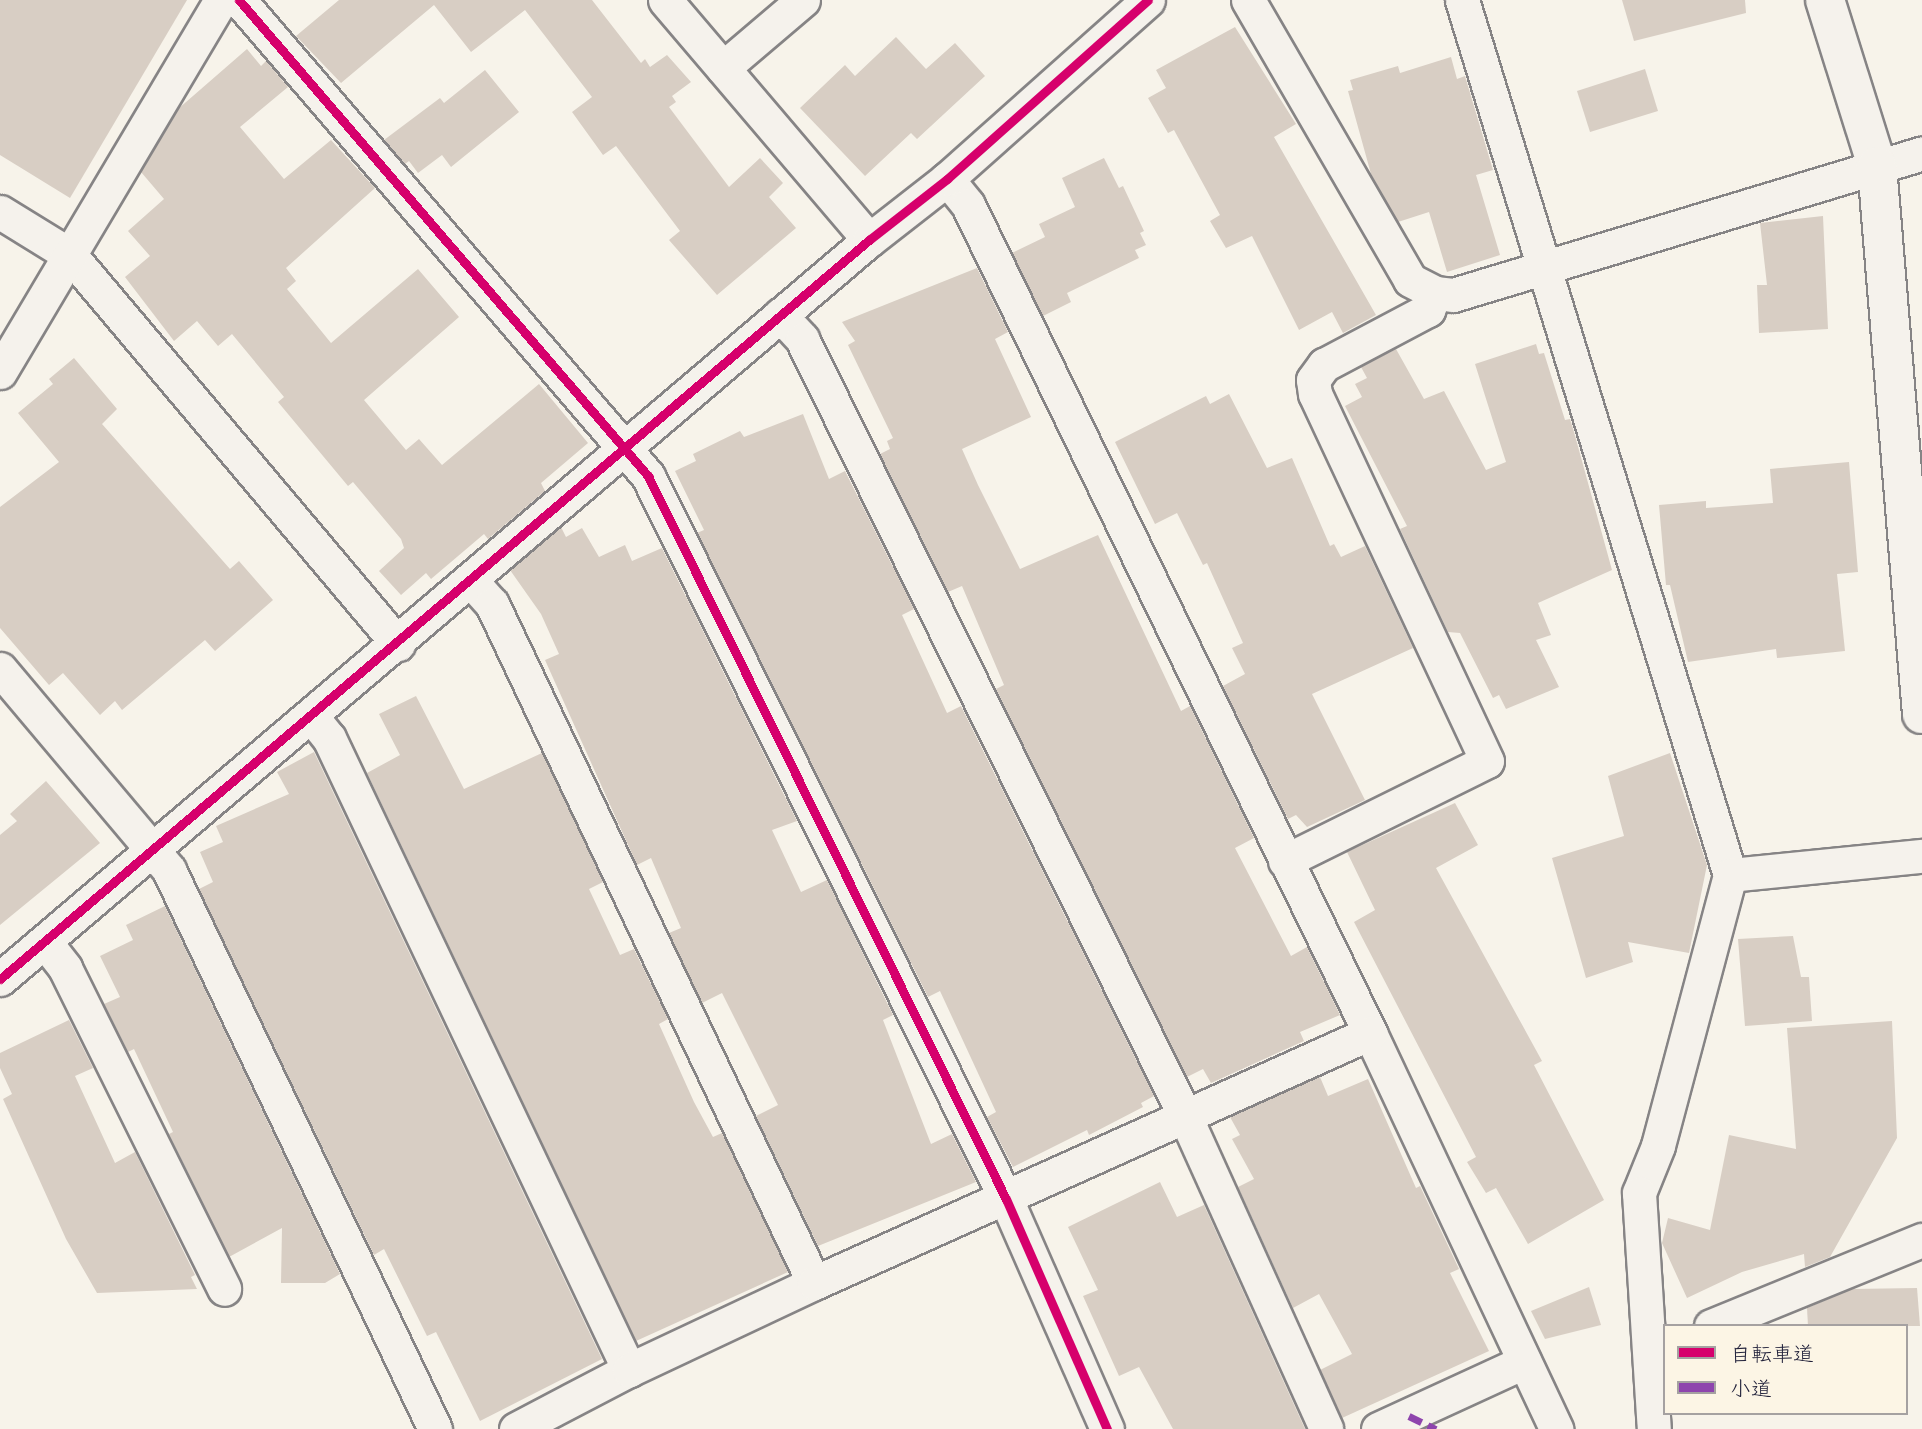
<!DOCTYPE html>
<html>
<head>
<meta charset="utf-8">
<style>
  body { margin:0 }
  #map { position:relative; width:1922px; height:1429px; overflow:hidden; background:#f7f3ea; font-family:"Shantell Sans","Klee One",sans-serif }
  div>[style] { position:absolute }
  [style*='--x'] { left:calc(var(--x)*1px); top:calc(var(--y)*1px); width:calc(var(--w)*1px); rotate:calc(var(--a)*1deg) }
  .building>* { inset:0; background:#d8cec4 }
  .roads { filter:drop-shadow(2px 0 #868485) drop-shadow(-2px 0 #868485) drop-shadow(0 2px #868485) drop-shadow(0 -2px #868485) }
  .street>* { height:33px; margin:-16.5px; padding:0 16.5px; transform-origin:16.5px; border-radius:16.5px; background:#f5f2ec }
  .secondary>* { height:38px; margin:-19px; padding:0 19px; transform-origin:19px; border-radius:19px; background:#f5f2ec }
  .quiet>* { height:7px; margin-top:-3.5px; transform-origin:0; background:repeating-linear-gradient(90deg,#8e44ad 0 14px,transparent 0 21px) }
  .cycleway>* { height:9px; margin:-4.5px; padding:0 4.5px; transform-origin:4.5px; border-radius:4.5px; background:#d6006c }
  span { translate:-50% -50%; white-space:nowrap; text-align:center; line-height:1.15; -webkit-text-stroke:6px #fcf5e5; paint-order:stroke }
  .legend { position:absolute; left:1663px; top:1324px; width:245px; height:91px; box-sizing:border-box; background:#fcf5e5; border:2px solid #a5a1a1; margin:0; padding:9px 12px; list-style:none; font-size:21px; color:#22223b }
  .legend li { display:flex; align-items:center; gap:14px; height:35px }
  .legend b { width:35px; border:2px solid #a5a1a1 }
</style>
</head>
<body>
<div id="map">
  <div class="building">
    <div style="clip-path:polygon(0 0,187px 0,70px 198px,0 155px)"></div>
    <div style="clip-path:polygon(339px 0,592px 0,641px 63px,645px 59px,650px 67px,667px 55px,691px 82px,672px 96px,676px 102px,669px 107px,729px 187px,760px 158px,783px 183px,769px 197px,796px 228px,717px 295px,669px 240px,680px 231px,616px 146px,603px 155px,572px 112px,592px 97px,525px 10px,471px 52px,434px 5px,341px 83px,296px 36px)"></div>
    <div style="clip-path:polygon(1622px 0,1745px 0,1746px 13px,1634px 41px)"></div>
    <div style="clip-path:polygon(1235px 27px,1296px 124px,1274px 137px,1376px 315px,1343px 333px,1332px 312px,1299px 330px,1252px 236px,1226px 248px,1210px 221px,1220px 215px,1174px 130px,1168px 133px,1148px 98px,1166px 88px,1156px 70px)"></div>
    <div style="clip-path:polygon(896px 37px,926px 69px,955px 43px,985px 76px,917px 139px,911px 133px,865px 176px,800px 108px,845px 65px,855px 76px)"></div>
    <div style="clip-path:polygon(247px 49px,261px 66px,266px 61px,288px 87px,240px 127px,284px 179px,331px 140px,375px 188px,286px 268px,296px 281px,287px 289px,331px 343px,418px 269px,459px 317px,364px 400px,406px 450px,419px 439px,442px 465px,539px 384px,588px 443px,541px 483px,545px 491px,488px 539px,484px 534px,431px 579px,426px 573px,401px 595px,379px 571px,404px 548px,401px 539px,353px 482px,348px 486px,278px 402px,284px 397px,232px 334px,218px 346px,197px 321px,174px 341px,125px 277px,150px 256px,128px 231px,164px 199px,141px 172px,178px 109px)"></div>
    <div style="clip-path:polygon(1451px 57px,1457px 79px,1465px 76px,1493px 170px,1476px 175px,1500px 255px,1447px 272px,1429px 212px,1398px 222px,1371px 174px,1348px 91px,1353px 90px,1350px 80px,1398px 66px,1400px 73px)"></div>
    <div style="clip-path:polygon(1645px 69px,1658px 111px,1590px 132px,1577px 91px)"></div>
    <div style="clip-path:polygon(485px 70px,519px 112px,451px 167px,442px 155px,418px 173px,409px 161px,405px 164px,384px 140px,440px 98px,444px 103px)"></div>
    <div style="clip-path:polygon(1104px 158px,1119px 188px,1123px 186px,1144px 231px,1140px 233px,1146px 245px,1135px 250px,1139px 258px,1067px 293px,1071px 302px,1043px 316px,1012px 253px,1045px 237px,1039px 224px,1075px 207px,1062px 178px)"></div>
    <div style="clip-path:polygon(1823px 216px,1828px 329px,1759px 333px,1757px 285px,1767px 285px,1760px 223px)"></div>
    <div style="clip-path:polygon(977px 268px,1008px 332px,995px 339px,1031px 417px,962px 449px,978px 485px,1020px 569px,1098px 535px,1181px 711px,1190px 706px,1254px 838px,1235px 848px,1291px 956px,1307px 947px,1340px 1015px,1300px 1032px,1304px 1041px,1211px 1083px,1203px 1069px,1187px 1077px,996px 689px,1004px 685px,962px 586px,948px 592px,880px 454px,890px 449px,887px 441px,893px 438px,848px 345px,855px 341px,842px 322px)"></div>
    <div style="clip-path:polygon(1536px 344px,1539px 354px,1544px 353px,1565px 420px,1570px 419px,1574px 432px,1612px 570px,1538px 603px,1551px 635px,1536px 640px,1559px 687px,1506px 709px,1499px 695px,1493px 698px,1460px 633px,1448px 632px,1400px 529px,1407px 526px,1345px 406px,1362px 397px,1355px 384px,1367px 378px,1361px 367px,1396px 349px,1424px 399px,1444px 391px,1486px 470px,1506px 462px,1475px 364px)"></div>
    <div style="clip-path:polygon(74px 358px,117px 409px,102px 424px,230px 569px,239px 561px,273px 600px,215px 651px,205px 640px,122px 710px,115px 701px,100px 715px,63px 673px,49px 685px,0 628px,0 507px,59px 462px,18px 413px,53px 384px,49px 379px)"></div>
    <div style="clip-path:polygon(1229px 394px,1267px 468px,1292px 458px,1330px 546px,1334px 544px,1341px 557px,1365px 546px,1413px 648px,1312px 694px,1365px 800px,1307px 827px,1296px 815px,1288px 819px,1223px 686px,1245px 674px,1232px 648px,1243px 643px,1207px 563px,1203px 565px,1177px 513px,1155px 524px,1115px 442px,1206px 396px,1210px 404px)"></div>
    <div style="clip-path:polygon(803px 414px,829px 479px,845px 471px,914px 609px,902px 615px,947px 713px,961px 706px,1154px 1096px,1141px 1103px,1143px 1107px,1089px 1135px,1087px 1130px,1013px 1167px,987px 1117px,996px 1112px,940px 991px,928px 997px,697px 533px,704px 530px,675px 471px,696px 461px,693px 454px,740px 431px,744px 437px)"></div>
    <div style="clip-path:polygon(1849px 462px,1858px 572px,1837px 574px,1845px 651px,1777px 658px,1776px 649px,1688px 662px,1670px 585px,1666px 585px,1659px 505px,1706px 501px,1706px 508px,1773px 503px,1770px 469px)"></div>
    <div style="clip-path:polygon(561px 527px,566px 537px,582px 528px,599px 557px,625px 545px,632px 561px,662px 548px,797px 821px,772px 830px,801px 892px,827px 880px,893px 1015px,883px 1020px,931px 1144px,952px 1134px,976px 1182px,818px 1246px,756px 1116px,778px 1105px,722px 993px,702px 1003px,669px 933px,681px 928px,651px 858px,637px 865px,545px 660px,559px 654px,541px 614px,510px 570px)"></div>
    <div style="clip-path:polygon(416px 696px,464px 789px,542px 753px,603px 882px,589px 889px,620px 955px,634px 949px,668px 1019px,659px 1024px,694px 1102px,713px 1137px,722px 1133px,788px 1272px,636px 1341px,367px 773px,400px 755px,379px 714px)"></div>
    <div style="clip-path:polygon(314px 752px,602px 1359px,480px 1421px,436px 1332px,427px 1336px,384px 1249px,374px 1255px,199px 889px,213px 882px,200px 852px,223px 842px,216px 826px,289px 794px,277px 772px)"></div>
    <div style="clip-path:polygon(1670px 753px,1707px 865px,1689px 953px,1628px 942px,1633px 962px,1586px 978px,1552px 858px,1624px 836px,1608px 776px)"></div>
    <div style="clip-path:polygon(46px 781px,100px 843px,0 925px,0 835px,17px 821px,10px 814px)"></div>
    <div style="clip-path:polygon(1455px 803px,1478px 845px,1436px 868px,1542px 1061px,1534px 1065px,1604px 1200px,1528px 1244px,1496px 1188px,1486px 1193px,1467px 1162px,1476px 1157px,1354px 922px,1375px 910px,1347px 852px)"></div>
    <div style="clip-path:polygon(165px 906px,340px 1274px,325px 1283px,281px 1283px,282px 1228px,229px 1257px,169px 1134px,173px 1132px,134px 1049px,128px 1052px,104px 1004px,120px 997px,100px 956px,133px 940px,126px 925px)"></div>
    <div style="clip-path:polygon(1793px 936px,1801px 977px,1809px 977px,1812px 1021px,1745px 1026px,1738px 939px)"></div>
    <div style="clip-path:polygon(69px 1020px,93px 1068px,75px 1076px,115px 1163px,135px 1152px,195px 1275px,191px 1277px,197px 1289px,97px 1293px,66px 1239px,3px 1099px,12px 1094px,0 1068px,0 1053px)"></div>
    <div style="clip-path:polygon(1892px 1021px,1897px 1138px,1830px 1257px,1805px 1267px,1804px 1254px,1742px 1272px,1687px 1298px,1662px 1243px,1668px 1218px,1710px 1230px,1729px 1135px,1796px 1149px,1787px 1028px)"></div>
    <div style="clip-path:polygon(1320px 1077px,1328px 1096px,1368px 1079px,1416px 1188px,1420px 1186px,1459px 1269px,1450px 1273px,1489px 1351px,1342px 1418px,1320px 1370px,1352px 1354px,1319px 1294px,1293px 1308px,1238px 1187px,1254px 1179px,1232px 1139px,1240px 1135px,1230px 1117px)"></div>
    <div style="clip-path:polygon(1160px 1182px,1177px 1217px,1204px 1205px,1305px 1429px,1173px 1429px,1139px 1367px,1119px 1376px,1083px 1296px,1098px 1290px,1068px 1227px)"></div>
    <div style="clip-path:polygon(1589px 1287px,1601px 1325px,1545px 1339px,1531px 1311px)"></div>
    <div style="clip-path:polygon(1917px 1288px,1920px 1326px,1808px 1326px,1807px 1308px,1852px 1289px)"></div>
  </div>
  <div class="roads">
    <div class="street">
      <div style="--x:239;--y:0;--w:628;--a:49.33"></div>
      <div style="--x:648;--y:476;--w:807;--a:63.66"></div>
      <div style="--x:1006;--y:1199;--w:251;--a:66.3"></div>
      <div style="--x:665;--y:0;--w:315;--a:49.6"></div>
      <div style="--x:1248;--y:0;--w:323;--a:59.9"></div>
      <div style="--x:1410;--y:280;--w:28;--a:27"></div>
      <div style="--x:1435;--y:293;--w:18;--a:6"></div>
      <div style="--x:1453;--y:295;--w:490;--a:-16.8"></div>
      <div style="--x:1462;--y:0;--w:915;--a:72.97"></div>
      <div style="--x:1730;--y:875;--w:280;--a:104.9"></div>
      <div style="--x:1658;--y:1146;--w:51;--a:112"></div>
      <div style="--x:1639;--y:1193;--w:236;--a:86.4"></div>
      <div style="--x:723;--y:68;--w:105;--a:-40.4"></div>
      <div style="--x:947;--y:179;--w:33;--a:51"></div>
      <div style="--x:968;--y:205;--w:920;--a:64.1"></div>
      <div style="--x:1370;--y:1033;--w:438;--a:64.8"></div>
      <div style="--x:0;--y:212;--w:82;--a:31.6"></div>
      <div style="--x:70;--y:255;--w:509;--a:49.86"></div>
      <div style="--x:780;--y:315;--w:33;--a:47"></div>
      <div style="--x:802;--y:339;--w:866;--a:63.76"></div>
      <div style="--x:1185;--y:1116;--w:343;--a:65.7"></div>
      <div style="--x:0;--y:372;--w:433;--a:-59.3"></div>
      <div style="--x:472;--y:582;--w:30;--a:48"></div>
      <div style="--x:492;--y:604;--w:751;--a:64.63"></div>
      <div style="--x:0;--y:669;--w:263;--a:49.9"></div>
      <div style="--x:169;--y:870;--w:619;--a:64.55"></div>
      <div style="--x:311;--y:716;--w:28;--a:51"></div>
      <div style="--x:329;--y:738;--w:700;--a:64.61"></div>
      <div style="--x:1285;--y:861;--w:225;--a:-26.3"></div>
      <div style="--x:1487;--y:761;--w:405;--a:-115.1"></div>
      <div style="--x:1315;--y:394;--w:14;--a:-98"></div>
      <div style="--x:1313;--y:380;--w:19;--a:-54"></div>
      <div style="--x:1324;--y:365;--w:118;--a:-27.9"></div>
      <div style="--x:1428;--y:310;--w:18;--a:-68"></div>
      <div style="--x:1730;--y:875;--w:193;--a:-5.7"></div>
      <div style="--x:45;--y:942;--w:33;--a:52"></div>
      <div style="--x:65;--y:968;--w:358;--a:63.6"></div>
      <div style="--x:0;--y:979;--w:1141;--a:-40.38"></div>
      <div style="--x:869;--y:240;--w:99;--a:-38"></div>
      <div style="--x:947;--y:179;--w:269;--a:-41.7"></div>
      <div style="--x:1711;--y:1326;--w:228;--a:-22.2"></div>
      <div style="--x:516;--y:1429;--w:127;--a:-27.6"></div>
      <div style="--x:629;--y:1370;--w:204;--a:-25.2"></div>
      <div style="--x:814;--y:1283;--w:610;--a:-24.21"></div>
      <div style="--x:1378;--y:1429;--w:161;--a:-24.7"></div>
    </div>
    <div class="secondary">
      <div style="--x:1825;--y:0;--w:174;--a:72.6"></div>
      <div style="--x:1877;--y:166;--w:550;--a:85.31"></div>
    </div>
  </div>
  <div class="quiet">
    <div style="--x:1409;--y:1416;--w:30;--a:26"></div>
  </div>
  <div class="cycleway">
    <div style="--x:239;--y:0;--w:628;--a:49.33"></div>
    <div style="--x:648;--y:476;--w:807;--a:63.66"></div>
    <div style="--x:1006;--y:1199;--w:251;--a:66.3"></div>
    <div style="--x:0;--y:979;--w:1141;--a:-40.38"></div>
    <div style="--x:869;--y:240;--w:99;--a:-38"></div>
    <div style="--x:947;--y:179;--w:269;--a:-41.7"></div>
  </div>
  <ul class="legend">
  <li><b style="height:9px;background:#d6006c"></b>自転車道</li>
  <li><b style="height:9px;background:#8e44ad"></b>小道</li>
  </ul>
</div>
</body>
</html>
